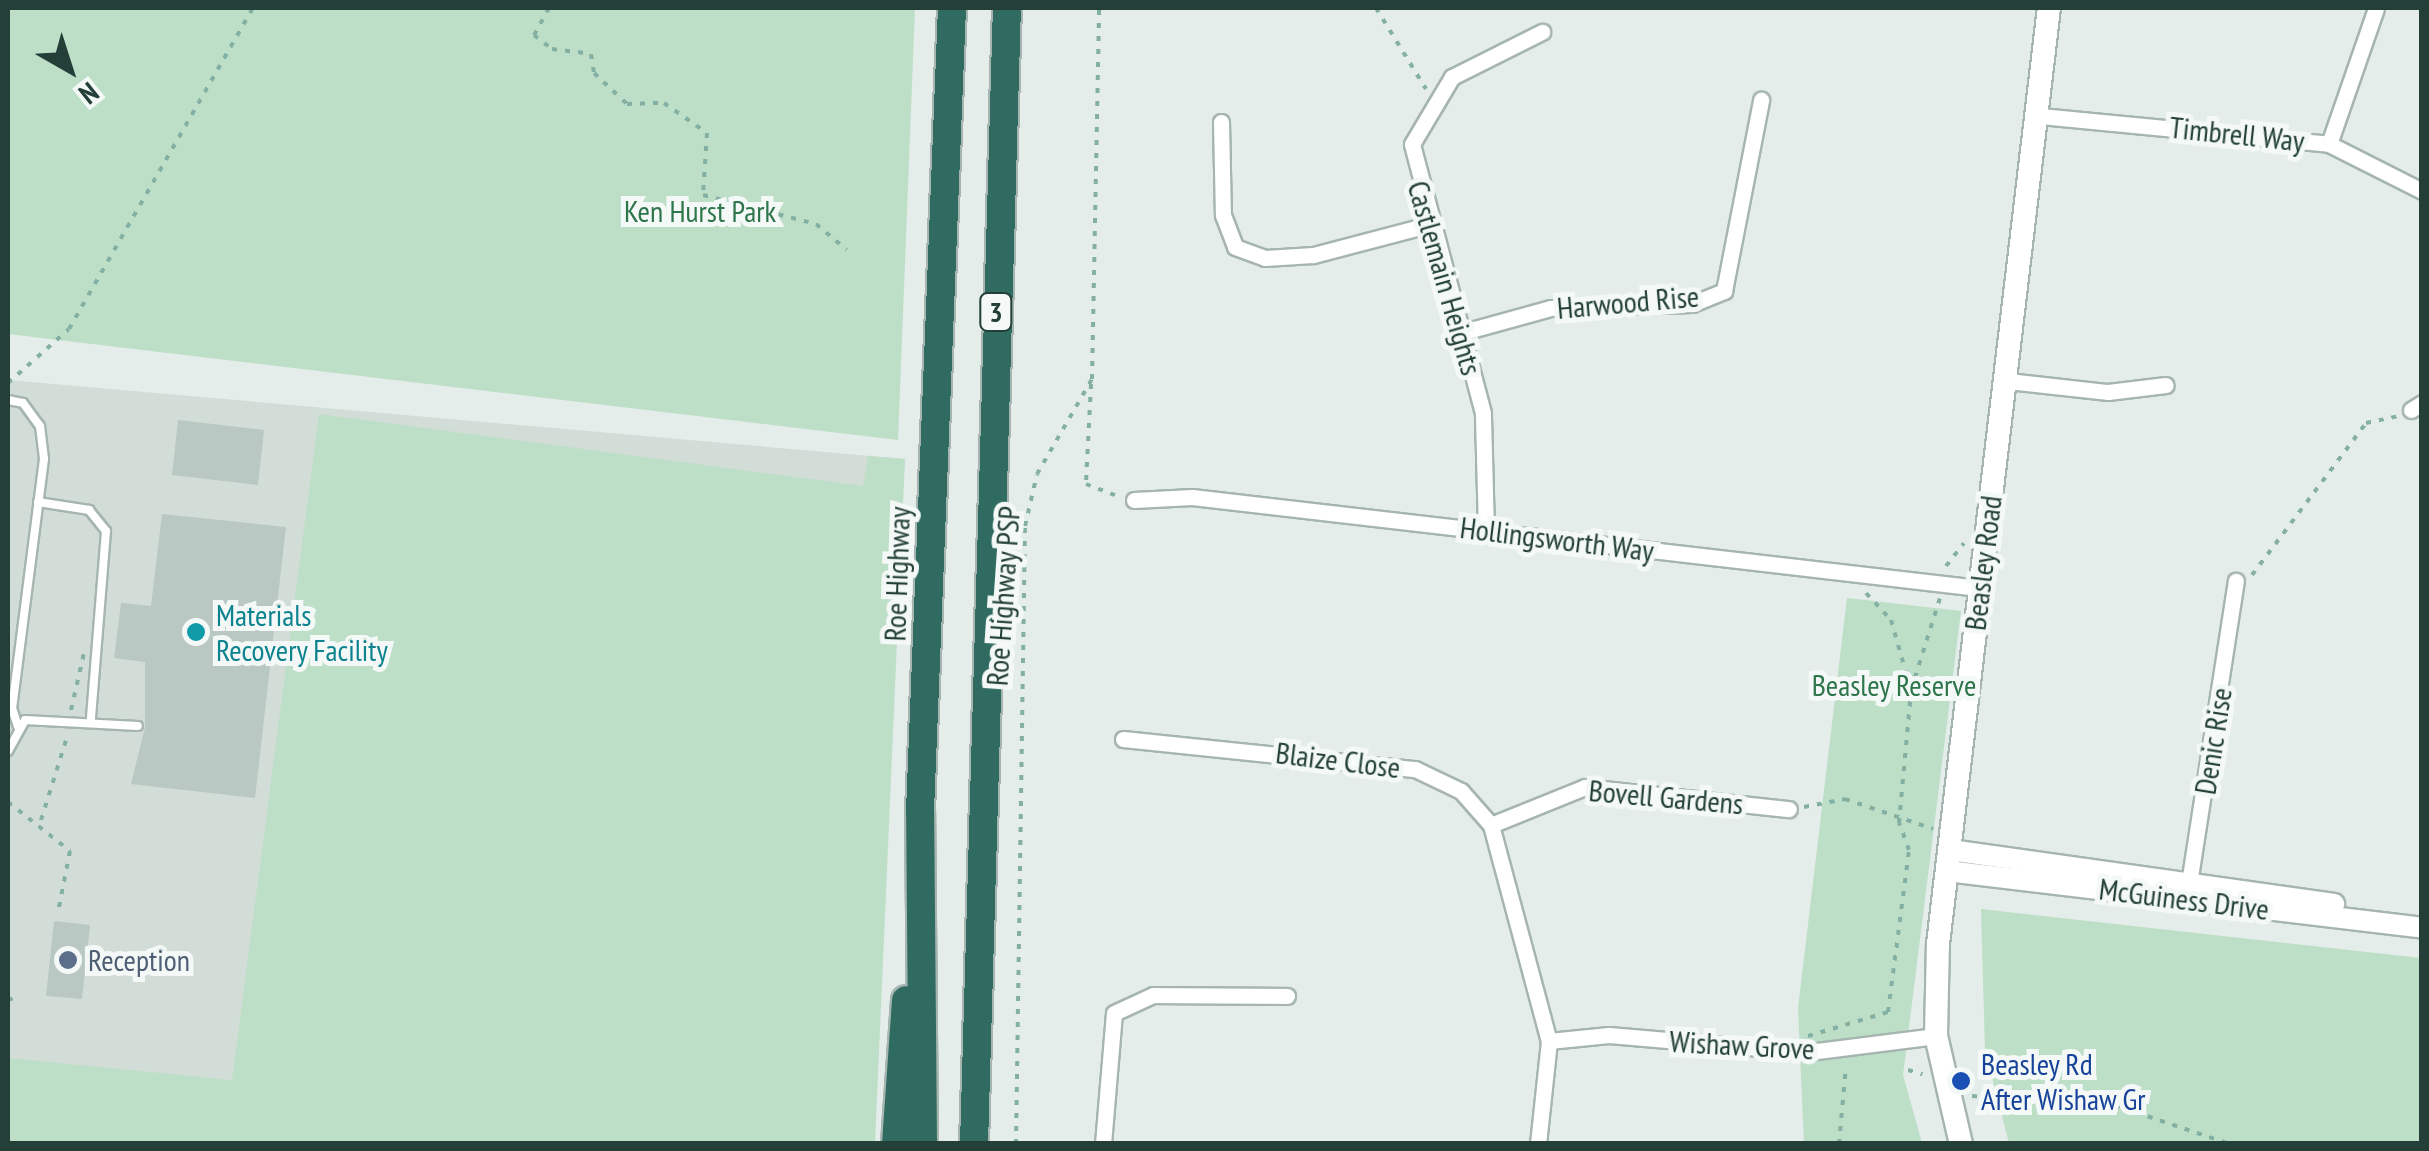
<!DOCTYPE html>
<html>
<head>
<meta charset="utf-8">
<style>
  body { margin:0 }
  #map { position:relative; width:2429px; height:1151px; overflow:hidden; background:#e4ede9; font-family:"PT Sans Narrow",sans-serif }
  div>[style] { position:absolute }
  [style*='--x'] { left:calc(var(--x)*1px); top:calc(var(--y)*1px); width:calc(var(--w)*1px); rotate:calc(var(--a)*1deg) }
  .built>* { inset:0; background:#d2ddd8 }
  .green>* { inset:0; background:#bddec7 }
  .building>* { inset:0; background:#b9c8c2 }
  .path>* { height:4px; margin-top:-2px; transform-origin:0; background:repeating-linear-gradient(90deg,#84b0a4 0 5px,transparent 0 13px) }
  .roads { filter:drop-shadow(2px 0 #a6b5b0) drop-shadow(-2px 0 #a6b5b0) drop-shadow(0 2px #a6b5b0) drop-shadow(0 -2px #a6b5b0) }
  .service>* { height:8px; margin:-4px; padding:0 4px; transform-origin:4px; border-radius:4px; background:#fff }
  .minor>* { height:15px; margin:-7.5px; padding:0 7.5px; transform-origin:7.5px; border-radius:7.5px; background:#fff }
  .tertiary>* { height:20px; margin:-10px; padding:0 10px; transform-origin:10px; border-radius:10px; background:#fff }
  .secondary>* { height:22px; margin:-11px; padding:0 11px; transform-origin:11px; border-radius:11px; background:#fff }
  .motorway>* { height:28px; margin:-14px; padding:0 14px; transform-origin:14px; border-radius:14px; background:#2f6b60 }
  .dots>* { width:28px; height:28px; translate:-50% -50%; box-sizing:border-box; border:5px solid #f4f9f7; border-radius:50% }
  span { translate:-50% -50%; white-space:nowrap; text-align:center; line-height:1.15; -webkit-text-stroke:10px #f4f9f7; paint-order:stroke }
  .shield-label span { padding:2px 8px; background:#f4f9f7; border:2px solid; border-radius:8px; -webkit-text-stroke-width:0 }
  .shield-label { font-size:28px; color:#233f38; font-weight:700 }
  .street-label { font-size:30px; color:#233f38 }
  .park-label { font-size:30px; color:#2d754b }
  .culture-label { font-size:30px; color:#0d838f }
  .left { translate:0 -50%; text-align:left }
  .service-label { font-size:30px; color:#4e5e75 }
  .transit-label { font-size:30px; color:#164399 }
  .frame { position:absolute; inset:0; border:10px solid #233f38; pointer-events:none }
  .north { position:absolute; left:20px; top:20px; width:100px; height:100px; -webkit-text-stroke:8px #f4f9f7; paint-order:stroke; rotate:141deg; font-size:28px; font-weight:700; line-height:40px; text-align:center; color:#233f38 }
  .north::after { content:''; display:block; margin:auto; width:35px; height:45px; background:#233f38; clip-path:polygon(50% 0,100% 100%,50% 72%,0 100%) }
</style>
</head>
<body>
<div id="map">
  <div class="built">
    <div style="clip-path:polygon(8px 380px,905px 459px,839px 1143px,8px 1144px)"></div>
  </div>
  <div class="green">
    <div style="clip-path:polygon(8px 8px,915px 8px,898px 440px,8px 334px)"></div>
    <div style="clip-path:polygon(319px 414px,863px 486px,868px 456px,905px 459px,875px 1143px,8px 1143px,8px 1058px,232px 1080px)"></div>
    <div style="clip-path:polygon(1847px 598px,1961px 611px,1903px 1075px,1922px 1143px,1804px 1144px,1798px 1008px)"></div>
    <div style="clip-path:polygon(1981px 909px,2421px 958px,2421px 1143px,2009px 1143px,1985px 1050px)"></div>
  </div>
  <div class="building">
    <div style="clip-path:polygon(178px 420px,264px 430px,258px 485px,172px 475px)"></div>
    <div style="clip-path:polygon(162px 514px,286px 527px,255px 798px,131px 784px,145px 727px,145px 662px,114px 658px,121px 603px,151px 606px)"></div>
    <div style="clip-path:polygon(54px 921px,90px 925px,82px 999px,46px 996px)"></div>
  </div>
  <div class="path">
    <div style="--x:549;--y:8;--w:31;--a:119"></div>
    <div style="--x:534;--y:35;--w:23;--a:38"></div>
    <div style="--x:552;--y:49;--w:39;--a:7"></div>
    <div style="--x:591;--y:54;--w:19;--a:81"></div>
    <div style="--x:594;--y:73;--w:45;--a:43.2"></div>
    <div style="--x:627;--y:104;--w:37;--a:-2"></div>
    <div style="--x:664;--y:103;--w:52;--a:34.9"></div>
    <div style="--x:707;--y:133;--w:62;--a:93.7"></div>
    <div style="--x:703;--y:195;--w:117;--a:14.4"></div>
    <div style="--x:816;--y:224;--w:40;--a:40"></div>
    <div style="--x:1376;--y:8;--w:95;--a:58.3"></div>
    <div style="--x:8;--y:383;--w:81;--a:-41.5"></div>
    <div style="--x:69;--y:329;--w:370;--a:-60.2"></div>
    <div style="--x:1091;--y:384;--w:100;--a:92.9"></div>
    <div style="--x:1086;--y:484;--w:33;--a:21"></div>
    <div style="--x:1946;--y:566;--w:29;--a:-52"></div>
    <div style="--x:2252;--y:575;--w:190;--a:-53.1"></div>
    <div style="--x:2366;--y:423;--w:33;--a:-12"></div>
    <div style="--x:1866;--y:593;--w:37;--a:47"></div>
    <div style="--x:1891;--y:620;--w:73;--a:74.1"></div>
    <div style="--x:71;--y:710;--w:58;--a:-77.2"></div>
    <div style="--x:8;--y:802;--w:79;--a:38.3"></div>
    <div style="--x:70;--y:851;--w:62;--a:101.1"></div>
    <div style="--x:1804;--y:807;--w:42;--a:-11"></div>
    <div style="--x:1845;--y:799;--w:93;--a:18.8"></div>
    <div style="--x:41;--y:820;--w:90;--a:-72.6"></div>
    <div style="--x:8;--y:1000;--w:6;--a:-18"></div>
    <div style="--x:1808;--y:1036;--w:84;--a:-16.7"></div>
    <div style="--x:1888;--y:1012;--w:163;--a:-82.6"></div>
    <div style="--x:1909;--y:850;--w:29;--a:-110"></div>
    <div style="--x:1899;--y:823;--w:134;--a:-84.8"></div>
    <div style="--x:1911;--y:690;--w:96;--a:-72.5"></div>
    <div style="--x:1908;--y:1070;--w:15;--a:16"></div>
    <div style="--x:1972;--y:1096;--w:151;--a:4.5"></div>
    <div style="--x:2123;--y:1108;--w:113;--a:18.6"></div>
    <div style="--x:1016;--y:1144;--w:618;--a:-89.17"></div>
    <div style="--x:1025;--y:526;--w:53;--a:-77"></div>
    <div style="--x:1037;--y:474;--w:110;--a:-59.9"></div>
    <div style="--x:1092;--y:379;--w:371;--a:-88.9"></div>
    <div style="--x:1839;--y:1144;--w:78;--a:-84.9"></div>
  </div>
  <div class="roads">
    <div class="service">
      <div style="--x:8;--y:400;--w:15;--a:11"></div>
      <div style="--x:23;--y:403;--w:29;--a:54"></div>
      <div style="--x:40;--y:426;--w:33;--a:83"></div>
      <div style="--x:44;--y:459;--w:251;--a:97.3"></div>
      <div style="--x:12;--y:708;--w:20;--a:72"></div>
      <div style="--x:38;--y:502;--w:52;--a:8.9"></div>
      <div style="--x:89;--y:510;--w:27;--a:51"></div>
      <div style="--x:106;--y:531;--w:189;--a:94.6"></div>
      <div style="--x:8;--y:751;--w:35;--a:-61"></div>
      <div style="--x:25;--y:720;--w:113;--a:3"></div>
    </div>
    <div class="minor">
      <div style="--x:2040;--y:116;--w:290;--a:5.5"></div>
      <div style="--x:2329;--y:144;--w:104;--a:26.8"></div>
      <div style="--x:1221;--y:122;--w:93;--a:88.8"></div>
      <div style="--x:1223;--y:215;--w:34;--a:69"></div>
      <div style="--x:1235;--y:247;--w:32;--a:20"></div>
      <div style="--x:1265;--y:258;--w:48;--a:-3.6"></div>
      <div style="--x:1313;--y:255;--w:118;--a:-14.7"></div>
      <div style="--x:2329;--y:144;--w:144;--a:-70.9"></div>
      <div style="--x:1460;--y:333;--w:94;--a:-15.4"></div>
      <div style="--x:1551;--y:308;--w:141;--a:-1.6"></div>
      <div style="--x:1692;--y:304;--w:35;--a:-22"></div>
      <div style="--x:1724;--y:291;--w:195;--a:-79"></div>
      <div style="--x:2008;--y:381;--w:101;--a:6.3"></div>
      <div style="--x:2108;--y:392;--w:58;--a:-6.9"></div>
      <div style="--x:2411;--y:410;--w:13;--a:-32"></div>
      <div style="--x:1134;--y:500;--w:58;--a:-3"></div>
      <div style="--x:1192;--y:497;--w:792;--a:6.6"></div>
      <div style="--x:1486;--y:531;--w:118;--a:-91.5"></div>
      <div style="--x:1483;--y:413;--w:278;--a:-104.8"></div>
      <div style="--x:1412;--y:144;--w:78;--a:-59.2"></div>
      <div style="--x:1452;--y:77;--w:101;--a:-26.6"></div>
      <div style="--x:1123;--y:739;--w:294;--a:5.9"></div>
      <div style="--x:1415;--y:769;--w:51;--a:25.6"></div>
      <div style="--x:1461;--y:791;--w:45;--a:48.6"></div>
      <div style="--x:1491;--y:825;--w:224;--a:75"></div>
      <div style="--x:1549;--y:1041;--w:104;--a:96.1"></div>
      <div style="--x:1491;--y:825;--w:101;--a:-22"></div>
      <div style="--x:1585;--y:787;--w:205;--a:6.2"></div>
      <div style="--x:2188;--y:890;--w:313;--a:-81.2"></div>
      <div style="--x:1549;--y:1041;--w:60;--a:-5.7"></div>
      <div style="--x:1609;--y:1035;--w:201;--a:4.9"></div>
      <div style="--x:1809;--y:1052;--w:128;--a:-7.2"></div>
      <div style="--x:1103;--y:1144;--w:131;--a:-85.2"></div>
      <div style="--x:1114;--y:1013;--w:43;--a:-24.8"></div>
      <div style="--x:1153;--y:995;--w:134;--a:0.4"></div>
    </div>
    <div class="tertiary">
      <div style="--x:1950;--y:850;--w:388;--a:8"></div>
      <div style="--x:1947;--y:871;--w:478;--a:6.8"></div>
    </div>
    <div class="secondary">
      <div style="--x:1961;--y:1144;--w:111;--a:-103"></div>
      <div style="--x:1936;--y:1036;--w:92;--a:-88.8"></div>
      <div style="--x:1938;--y:944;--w:943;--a:-83.24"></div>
    </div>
    <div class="motorway">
      <div style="--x:896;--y:1144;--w:144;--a:-86"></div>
      <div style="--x:923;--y:1144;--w:333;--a:-90.5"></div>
      <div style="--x:920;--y:811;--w:804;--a:-87.72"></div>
      <div style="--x:974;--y:1144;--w:1136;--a:-88.34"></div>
    </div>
  </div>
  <div class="dots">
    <div style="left:196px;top:632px;background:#0f9aa8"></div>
    <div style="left:68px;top:960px;background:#5c6f8a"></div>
    <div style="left:1961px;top:1081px;background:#1a4fb4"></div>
  </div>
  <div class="shield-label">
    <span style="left:996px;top:312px">3</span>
  </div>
  <div class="street-label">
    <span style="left:2237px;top:134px;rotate:6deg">Timbrell Way</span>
    <span style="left:1445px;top:278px;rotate:74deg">Castlemain Heights</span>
    <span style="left:1628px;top:302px;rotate:-5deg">Harwood Rise</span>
    <span style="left:1557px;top:539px;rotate:7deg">Hollingsworth Way</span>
    <span style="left:1983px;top:563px;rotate:-83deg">Beasley Road</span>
    <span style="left:897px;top:574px;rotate:-88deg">Roe Highway</span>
    <span style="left:1003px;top:596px;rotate:-86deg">Roe Highway PSP</span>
    <span style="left:2213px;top:741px;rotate:-81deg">Denic Rise</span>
    <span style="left:1338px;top:760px;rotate:7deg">Blaize Close</span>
    <span style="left:1666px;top:797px;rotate:5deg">Bovell Gardens</span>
    <span style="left:2184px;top:899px;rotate:7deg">McGuiness Drive</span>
    <span style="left:1742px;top:1045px;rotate:3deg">Wishaw Grove</span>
  </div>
  <div class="park-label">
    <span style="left:700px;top:211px">Ken Hurst Park</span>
    <span style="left:1894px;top:685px">Beasley Reserve</span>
  </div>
  <div class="culture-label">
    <span class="left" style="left:216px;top:632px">Materials<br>Recovery Facility</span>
  </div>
  <div class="service-label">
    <span class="left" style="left:88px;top:960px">Reception</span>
  </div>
  <div class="transit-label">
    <span class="left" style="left:1981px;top:1081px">Beasley Rd<br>After Wishaw Gr</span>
  </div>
  <div class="frame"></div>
  <div class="north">N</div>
</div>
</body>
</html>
